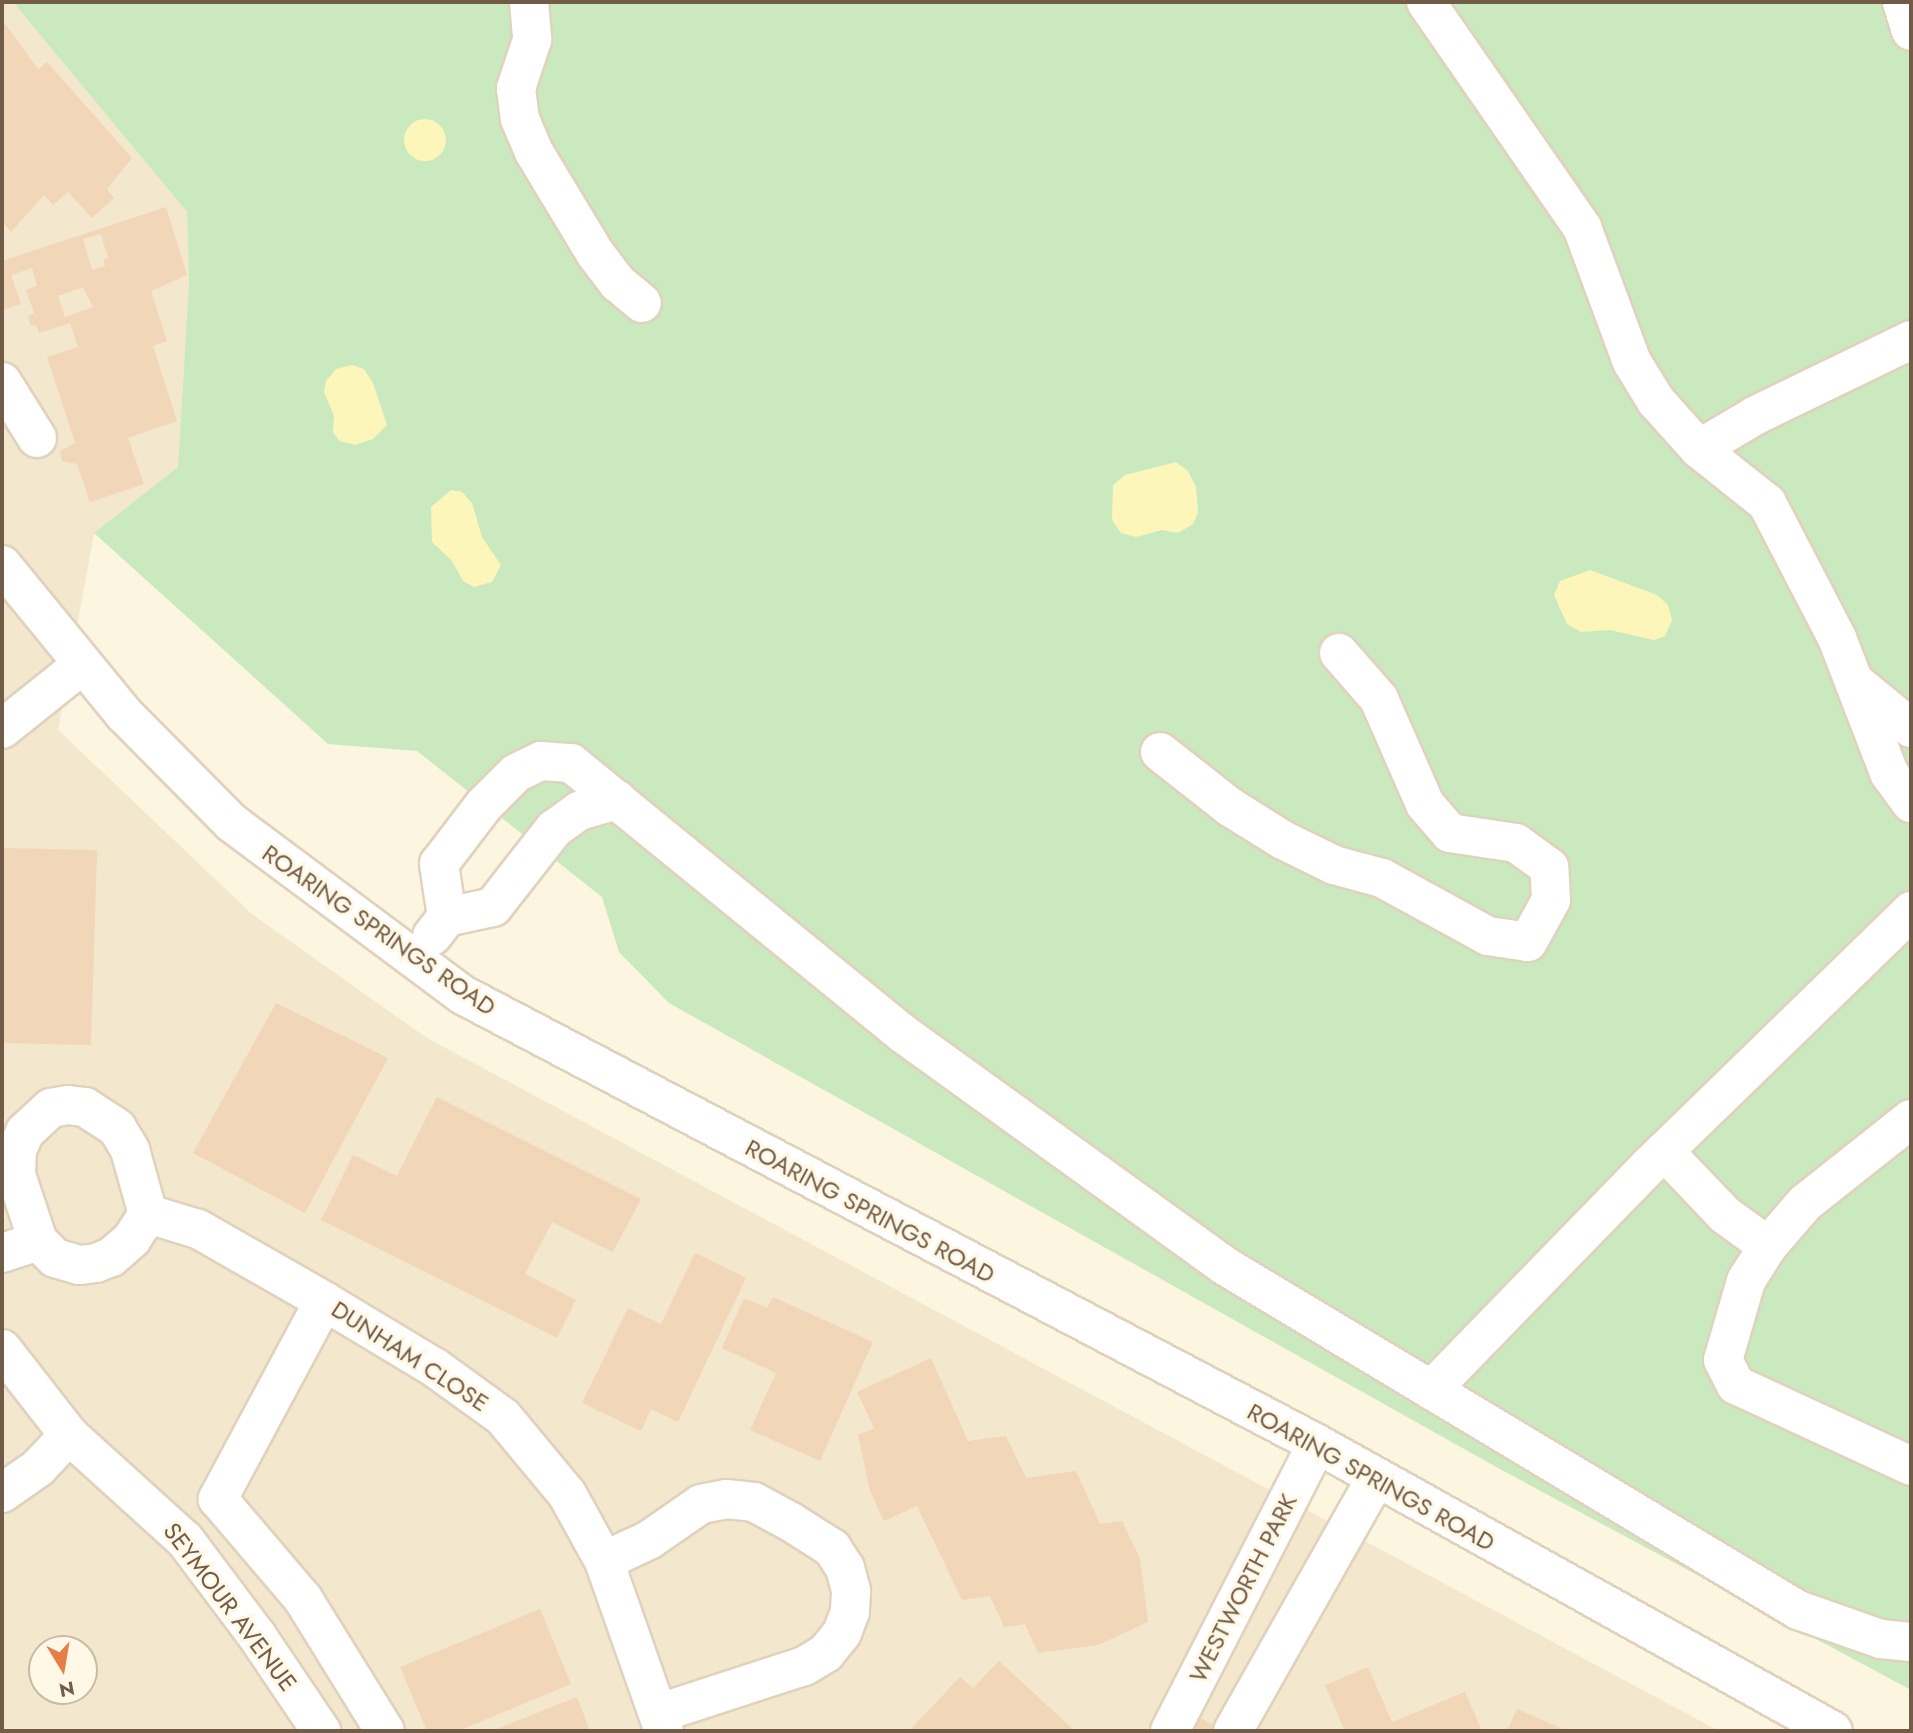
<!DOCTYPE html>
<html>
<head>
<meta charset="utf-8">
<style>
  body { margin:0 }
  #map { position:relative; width:1913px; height:1733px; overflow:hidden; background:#fcf5e0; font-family:Jost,sans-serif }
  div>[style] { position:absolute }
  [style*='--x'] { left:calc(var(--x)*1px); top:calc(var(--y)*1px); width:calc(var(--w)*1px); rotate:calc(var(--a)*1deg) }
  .residential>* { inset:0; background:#f3e7ce }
  .green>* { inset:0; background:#cae9bf }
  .sand>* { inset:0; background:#fcf6ba }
  .round { border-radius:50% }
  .building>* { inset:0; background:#f1d6b8 }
  .roads { filter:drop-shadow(2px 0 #e0d2bc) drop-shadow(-2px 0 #e0d2bc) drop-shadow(0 2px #e0d2bc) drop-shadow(0 -2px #e0d2bc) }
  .minor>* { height:38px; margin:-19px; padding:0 19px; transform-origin:19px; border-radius:19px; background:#fff }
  span { translate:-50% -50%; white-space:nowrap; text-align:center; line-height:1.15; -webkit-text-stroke:6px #fff8e6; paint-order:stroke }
  .street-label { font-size:24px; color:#725c48 }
  .frame { position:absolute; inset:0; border:4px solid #725c48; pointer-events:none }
  .north { position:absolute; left:28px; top:1635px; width:70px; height:70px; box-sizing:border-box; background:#fff8e6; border:2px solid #c7baa7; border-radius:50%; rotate:169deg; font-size:19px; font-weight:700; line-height:28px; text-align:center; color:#725c48 }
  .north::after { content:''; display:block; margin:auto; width:24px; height:32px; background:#e67e45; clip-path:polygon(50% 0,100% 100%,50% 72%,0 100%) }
</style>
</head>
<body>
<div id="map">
  <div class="residential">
    <div style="clip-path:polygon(evenodd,2px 2px,13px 2px,187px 212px,189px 282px,178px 467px,94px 533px,58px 730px,253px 915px,427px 1038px,1719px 1731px,2px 1731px,2px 2px,42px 1649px,84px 1649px,84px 1691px,42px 1691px,42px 1649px)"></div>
  </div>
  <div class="green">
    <div style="clip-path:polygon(13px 2px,1911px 2px,1911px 1690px,1498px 1468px,669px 1003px,619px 952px,602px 897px,417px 751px,328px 744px,94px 533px,178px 467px,189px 282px,187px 212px)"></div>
  </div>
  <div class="sand">
    <div class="round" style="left:404px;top:119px;width:42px;height:42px"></div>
    <div style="clip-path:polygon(352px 365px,364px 369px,373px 383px,387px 425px,373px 439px,355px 445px,339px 441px,333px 432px,334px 416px,324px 392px,326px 381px,336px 369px)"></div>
    <div style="clip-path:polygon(1176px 462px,1188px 471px,1196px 487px,1198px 513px,1193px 524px,1178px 533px,1162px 530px,1136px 537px,1121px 533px,1112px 520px,1113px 485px,1125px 475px)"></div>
    <div style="clip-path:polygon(451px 490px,462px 492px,472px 503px,482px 537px,501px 565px,492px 582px,474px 587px,463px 581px,452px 561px,432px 542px,431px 507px)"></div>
    <div style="clip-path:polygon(1590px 570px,1657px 595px,1668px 605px,1672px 620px,1665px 636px,1654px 640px,1610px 630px,1581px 632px,1567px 624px,1554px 595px,1560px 581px)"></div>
  </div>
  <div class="building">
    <div style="clip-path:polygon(2px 20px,38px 69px,47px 62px,132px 158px,107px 189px,114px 198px,92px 218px,68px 192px,53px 205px,44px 195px,11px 232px,2px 221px)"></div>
    <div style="clip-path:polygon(evenodd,166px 207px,187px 275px,151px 291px,167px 341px,153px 346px,177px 421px,128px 438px,144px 484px,90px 502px,77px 464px,62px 461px,60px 451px,75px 443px,47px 357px,78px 347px,70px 323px,39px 333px,36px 325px,31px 326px,28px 316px,34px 313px,26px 290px,37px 286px,32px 268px,11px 275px,21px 304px,2px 310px,2px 261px,166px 207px,101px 234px,108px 258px,103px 259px,105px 266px,92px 270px,83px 239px,101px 234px,166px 207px,81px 283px,93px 307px,65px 317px,58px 296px,83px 287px,81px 283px)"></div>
    <div style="clip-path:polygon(2px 848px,97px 850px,91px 1045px,2px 1043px)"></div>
    <div style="clip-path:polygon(276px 1003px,388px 1058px,305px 1213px,193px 1153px)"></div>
    <div style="clip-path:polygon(437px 1097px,641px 1199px,613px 1252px,552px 1222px,525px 1274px,576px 1300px,557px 1338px,321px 1220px,353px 1155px,397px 1176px)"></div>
    <div style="clip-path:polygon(695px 1253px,746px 1278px,678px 1422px,651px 1409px,641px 1431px,582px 1403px,628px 1308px,661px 1324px)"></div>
    <div style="clip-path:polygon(773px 1297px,873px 1342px,820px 1461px,750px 1430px,776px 1373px,722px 1348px,744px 1298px,767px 1308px)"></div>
    <div style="clip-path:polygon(931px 1358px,968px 1441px,1006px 1436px,1026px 1478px,1076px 1471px,1100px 1524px,1122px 1521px,1140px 1558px,1148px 1622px,1098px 1645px,1038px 1653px,1025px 1624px,1004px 1627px,990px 1596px,962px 1600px,917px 1506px,884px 1521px,870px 1491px,858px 1435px,874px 1428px,857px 1392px)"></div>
    <div style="clip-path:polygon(540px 1609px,571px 1684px,458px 1731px,427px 1731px,400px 1667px)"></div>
    <div style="clip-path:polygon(999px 1661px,1075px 1731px,909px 1731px,960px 1677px,973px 1688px)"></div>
    <div style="clip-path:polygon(1368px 1667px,1392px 1722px,1465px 1692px,1482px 1731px,1345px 1731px,1325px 1685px)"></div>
    <div style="clip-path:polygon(577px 1697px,590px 1731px,492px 1731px)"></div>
    <div style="clip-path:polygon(1517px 1709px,1567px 1731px,1507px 1731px)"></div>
    <div style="clip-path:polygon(1194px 1714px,1218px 1728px,1215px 1731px,1184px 1731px)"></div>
  </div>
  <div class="roads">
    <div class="minor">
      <div style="--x:529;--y:2;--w:38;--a:85"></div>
      <div style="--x:532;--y:40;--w:51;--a:108.4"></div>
      <div style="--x:516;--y:88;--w:31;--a:83"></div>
      <div style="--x:520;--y:119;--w:36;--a:67"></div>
      <div style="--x:534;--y:152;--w:118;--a:58.9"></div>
      <div style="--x:595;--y:253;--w:38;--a:53"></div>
      <div style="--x:618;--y:283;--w:31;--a:40"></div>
      <div style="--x:1426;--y:2;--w:274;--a:55.3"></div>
      <div style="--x:1582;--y:227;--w:144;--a:69.7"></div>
      <div style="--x:1632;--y:362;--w:46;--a:58.4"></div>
      <div style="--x:1656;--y:401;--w:64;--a:48.1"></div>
      <div style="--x:1699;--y:449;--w:87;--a:38.5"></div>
      <div style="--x:1767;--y:503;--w:152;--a:62.6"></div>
      <div style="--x:1837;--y:638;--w:145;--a:68.9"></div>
      <div style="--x:1889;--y:773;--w:37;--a:54"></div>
      <div style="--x:1902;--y:2;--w:30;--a:73"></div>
      <div style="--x:2;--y:382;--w:66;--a:58"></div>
      <div style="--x:1699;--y:449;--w:66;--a:-30.8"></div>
      <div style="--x:1756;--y:415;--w:172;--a:-25.8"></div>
      <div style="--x:2;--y:565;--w:193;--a:50.7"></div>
      <div style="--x:124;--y:714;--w:153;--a:45.3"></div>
      <div style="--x:232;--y:823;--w:288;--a:36.7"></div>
      <div style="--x:463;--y:995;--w:965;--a:27.73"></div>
      <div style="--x:1317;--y:1444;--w:590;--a:29.08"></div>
      <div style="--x:1856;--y:683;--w:71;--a:39.3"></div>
      <div style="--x:2;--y:729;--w:102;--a:-38.7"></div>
      <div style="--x:1160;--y:752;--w:89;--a:38.2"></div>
      <div style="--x:1230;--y:807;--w:62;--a:31.9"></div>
      <div style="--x:1283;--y:840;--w:57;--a:26.1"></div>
      <div style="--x:1334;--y:865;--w:50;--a:15.2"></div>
      <div style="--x:1382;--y:878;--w:121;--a:28.7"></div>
      <div style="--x:1488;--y:936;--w:40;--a:8.5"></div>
      <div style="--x:1528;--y:942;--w:48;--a:-61.3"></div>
      <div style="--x:1551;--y:900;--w:33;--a:-93"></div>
      <div style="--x:1549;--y:867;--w:41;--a:-144"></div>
      <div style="--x:1516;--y:843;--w:67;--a:-171.4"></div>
      <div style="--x:1450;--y:833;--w:38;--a:-131"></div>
      <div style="--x:1425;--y:804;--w:115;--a:-113.7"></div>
      <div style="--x:1379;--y:699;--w:61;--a:-131"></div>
      <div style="--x:447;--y:917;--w:54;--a:-98.6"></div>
      <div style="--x:439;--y:864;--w:74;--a:-52.7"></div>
      <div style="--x:484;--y:805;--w:45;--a:-45"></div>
      <div style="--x:516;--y:773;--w:28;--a:-26"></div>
      <div style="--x:541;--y:761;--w:30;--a:4"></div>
      <div style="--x:571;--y:763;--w:427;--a:39.2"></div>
      <div style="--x:902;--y:1033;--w:398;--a:35.8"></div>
      <div style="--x:1225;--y:1266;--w:668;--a:30.98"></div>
      <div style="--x:1798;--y:1610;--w:88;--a:19.3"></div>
      <div style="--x:1881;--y:1639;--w:30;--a:6"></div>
      <div style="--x:432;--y:936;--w:24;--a:-52"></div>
      <div style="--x:447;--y:917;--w:47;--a:-12.3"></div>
      <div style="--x:493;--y:907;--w:99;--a:-52"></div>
      <div style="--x:554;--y:829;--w:31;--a:-36"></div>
      <div style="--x:579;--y:811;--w:40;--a:-16"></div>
      <div style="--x:68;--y:1105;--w:17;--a:7"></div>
      <div style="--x:85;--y:1107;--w:38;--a:33"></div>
      <div style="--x:117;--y:1128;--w:26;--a:59"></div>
      <div style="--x:130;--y:1150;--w:66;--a:74.3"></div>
      <div style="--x:148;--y:1214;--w:30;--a:123"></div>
      <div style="--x:132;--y:1239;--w:28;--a:139"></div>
      <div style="--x:111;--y:1257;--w:16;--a:158"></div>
      <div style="--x:96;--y:1263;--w:17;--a:173"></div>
      <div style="--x:79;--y:1265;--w:25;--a:-164"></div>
      <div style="--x:55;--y:1258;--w:24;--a:-135"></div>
      <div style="--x:38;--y:1241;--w:70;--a:-108.4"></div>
      <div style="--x:16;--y:1175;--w:25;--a:-88"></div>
      <div style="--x:17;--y:1150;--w:20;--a:-66"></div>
      <div style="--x:25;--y:1132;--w:35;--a:-43"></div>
      <div style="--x:51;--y:1108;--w:17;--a:-10"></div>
      <div style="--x:1911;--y:1119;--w:135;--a:141.6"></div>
      <div style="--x:1805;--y:1203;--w:57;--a:130.7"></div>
      <div style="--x:1768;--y:1246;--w:41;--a:122.2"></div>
      <div style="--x:1746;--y:1281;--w:82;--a:106.2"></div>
      <div style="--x:1723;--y:1360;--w:28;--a:63"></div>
      <div style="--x:1736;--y:1385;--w:193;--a:24.8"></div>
      <div style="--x:1664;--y:1151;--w:88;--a:46.4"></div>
      <div style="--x:1725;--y:1215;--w:53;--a:35.8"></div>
      <div style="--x:148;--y:1214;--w:52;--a:16.7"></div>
      <div style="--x:198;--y:1229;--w:145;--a:29.7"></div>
      <div style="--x:324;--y:1301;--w:128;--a:31"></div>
      <div style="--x:434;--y:1367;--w:85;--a:35.9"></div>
      <div style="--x:503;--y:1417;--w:100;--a:50.3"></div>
      <div style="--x:567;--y:1494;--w:77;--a:61.1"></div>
      <div style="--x:604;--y:1561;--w:180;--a:70.6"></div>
      <div style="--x:2;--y:1253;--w:38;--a:-18"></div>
      <div style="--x:324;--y:1301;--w:225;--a:118.2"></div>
      <div style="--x:218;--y:1499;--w:131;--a:49.6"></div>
      <div style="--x:303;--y:1599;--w:155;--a:58.2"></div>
      <div style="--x:2;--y:1349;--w:109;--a:52.1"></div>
      <div style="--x:69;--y:1435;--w:45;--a:133.2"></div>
      <div style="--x:38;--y:1468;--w:44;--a:145.2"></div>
      <div style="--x:1431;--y:1390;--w:313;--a:-45.8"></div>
      <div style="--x:1649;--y:1166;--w:366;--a:-44.2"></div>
      <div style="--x:69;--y:1435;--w:156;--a:42.2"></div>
      <div style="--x:185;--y:1540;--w:120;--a:53.1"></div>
      <div style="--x:257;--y:1636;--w:115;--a:56"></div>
      <div style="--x:604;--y:1561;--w:50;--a:-25"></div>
      <div style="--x:649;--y:1540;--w:63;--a:-34.7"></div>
      <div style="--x:701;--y:1504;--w:25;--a:-11"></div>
      <div style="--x:726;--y:1499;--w:28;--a:6"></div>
      <div style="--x:754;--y:1502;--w:42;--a:28.4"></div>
      <div style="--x:791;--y:1522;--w:49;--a:32.4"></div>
      <div style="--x:832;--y:1548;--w:24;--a:57"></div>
      <div style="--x:845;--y:1568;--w:24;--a:75"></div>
      <div style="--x:851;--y:1591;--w:21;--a:93"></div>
      <div style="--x:850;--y:1612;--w:22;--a:111"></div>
      <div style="--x:842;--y:1633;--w:26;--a:129"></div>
      <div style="--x:826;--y:1653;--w:26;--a:149"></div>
      <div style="--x:804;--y:1666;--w:152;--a:162"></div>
      <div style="--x:1170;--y:1731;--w:322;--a:-62.9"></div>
      <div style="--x:1233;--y:1731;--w:288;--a:-60.5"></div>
    </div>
  </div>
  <div class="street-label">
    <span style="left:379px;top:930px;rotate:35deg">ROARING SPRINGS ROAD</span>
    <span style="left:870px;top:1211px;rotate:28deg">ROARING SPRINGS ROAD</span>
    <span style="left:410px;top:1356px;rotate:33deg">DUNHAM CLOSE</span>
    <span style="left:1371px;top:1477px;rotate:29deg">ROARING SPRINGS ROAD</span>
    <span style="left:1243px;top:1588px;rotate:-63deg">WESTWORTH PARK</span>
    <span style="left:230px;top:1607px;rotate:53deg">SEYMOUR AVENUE</span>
  </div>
  <div class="frame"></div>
  <div class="north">N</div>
</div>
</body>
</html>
